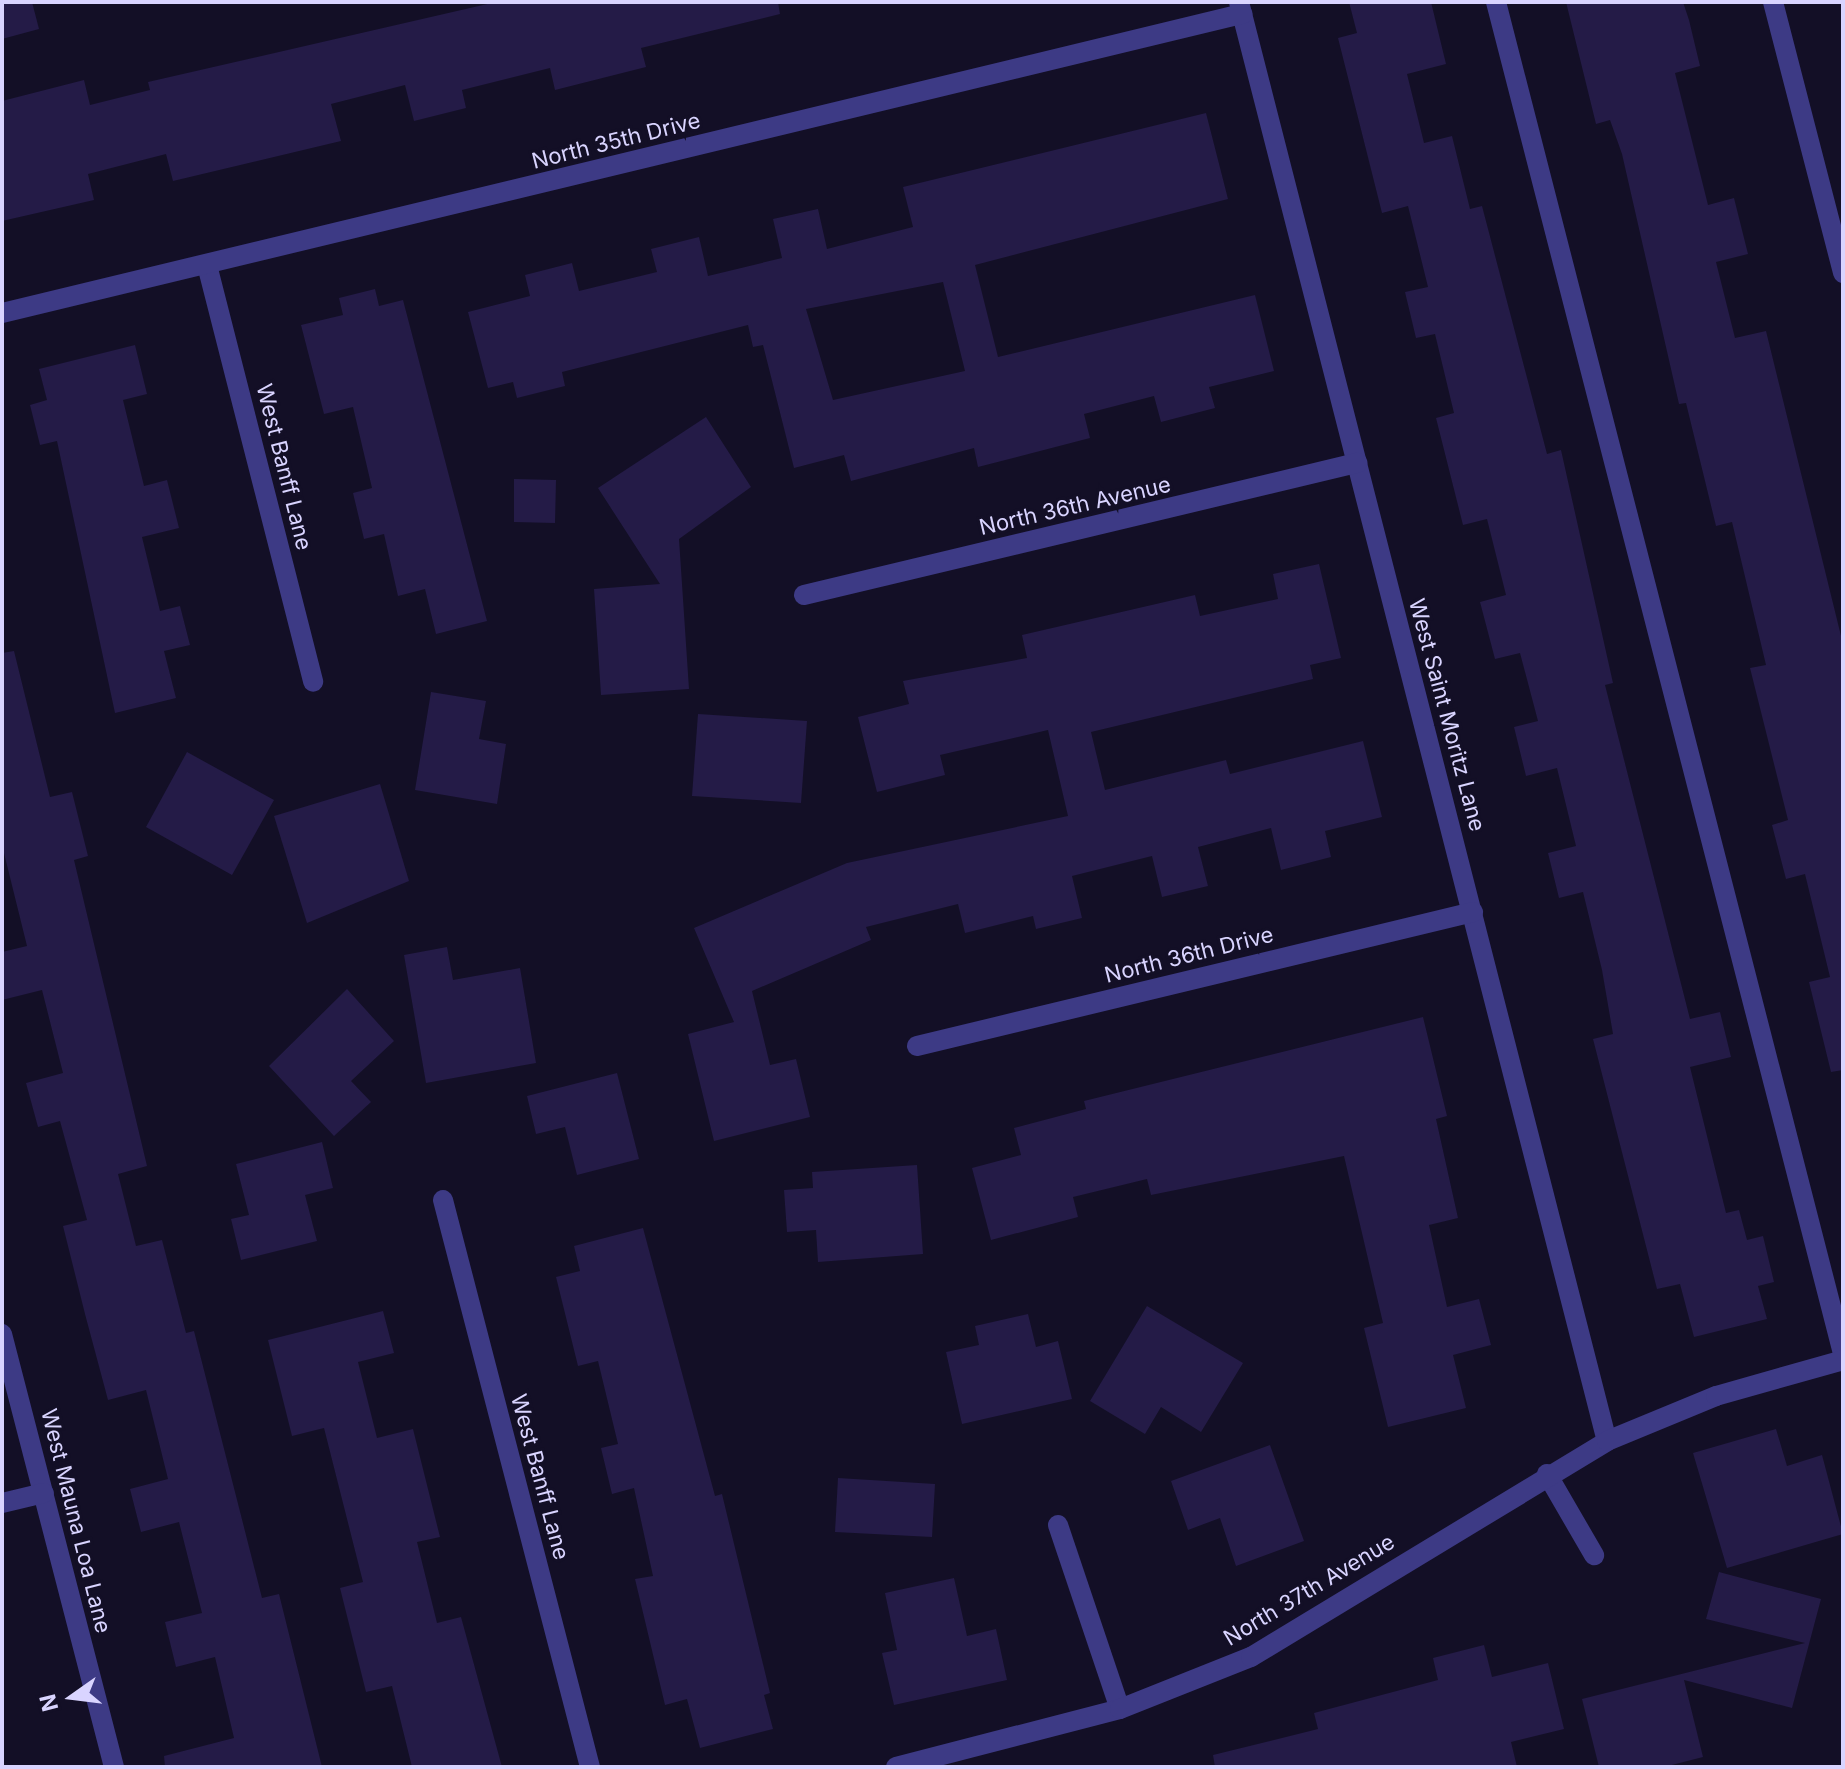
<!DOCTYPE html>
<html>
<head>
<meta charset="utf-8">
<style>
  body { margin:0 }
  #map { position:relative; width:1845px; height:1769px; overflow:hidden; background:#130f26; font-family:Inter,sans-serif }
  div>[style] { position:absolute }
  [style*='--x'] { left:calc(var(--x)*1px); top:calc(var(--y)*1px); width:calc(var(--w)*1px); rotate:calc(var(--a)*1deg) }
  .building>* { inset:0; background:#241b47 }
  .minor>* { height:20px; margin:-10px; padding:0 10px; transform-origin:10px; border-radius:10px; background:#3d3a85 }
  span { translate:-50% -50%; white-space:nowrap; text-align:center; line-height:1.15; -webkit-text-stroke:6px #130f26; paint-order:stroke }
  .street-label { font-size:22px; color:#d9d4ff }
  .frame { position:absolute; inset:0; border:4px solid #d9d4ff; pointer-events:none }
  .north { position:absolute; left:32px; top:1657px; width:80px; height:80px; -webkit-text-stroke:6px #130f26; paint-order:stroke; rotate:256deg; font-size:22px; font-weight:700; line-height:32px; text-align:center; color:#d9d4ff }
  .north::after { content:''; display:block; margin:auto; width:28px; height:36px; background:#d9d4ff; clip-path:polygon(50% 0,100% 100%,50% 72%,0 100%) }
</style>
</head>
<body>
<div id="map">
  <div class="building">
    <div style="clip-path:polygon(2px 2px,32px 2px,39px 29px,2px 39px)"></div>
    <div style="clip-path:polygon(496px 2px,778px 2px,780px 14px,641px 48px,646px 67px,555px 90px,550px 68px,462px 90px,466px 108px,414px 121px,405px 85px,331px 104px,341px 141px,173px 181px,166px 154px,88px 174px,94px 200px,2px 221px,2px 101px,84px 80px,90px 105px,150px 90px,148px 82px)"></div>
    <div style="clip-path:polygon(1349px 2px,1431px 2px,1446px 64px,1407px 74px,1424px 143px,1452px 136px,1470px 209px,1482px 206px,1547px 454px,1561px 450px,1613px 683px,1605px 685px,1690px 1019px,1720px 1012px,1731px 1057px,1690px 1067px,1726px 1213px,1739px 1210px,1747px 1240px,1763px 1236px,1774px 1282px,1758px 1286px,1767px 1319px,1694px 1337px,1680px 1284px,1657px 1289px,1593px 1039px,1613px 1034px,1602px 970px,1583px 892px,1559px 898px,1548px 853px,1576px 846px,1557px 768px,1526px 776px,1514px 727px,1538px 721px,1520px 653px,1495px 659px,1480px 602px,1506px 595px,1487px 519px,1463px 525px,1436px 418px,1454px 413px,1435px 334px,1416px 338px,1405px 292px,1428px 287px,1408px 206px,1382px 213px,1338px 38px,1357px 33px)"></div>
    <div style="clip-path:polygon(1566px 2px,1683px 2px,1689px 20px,1700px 66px,1675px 73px,1708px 205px,1734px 198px,1748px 254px,1716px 262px,1735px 338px,1766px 331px,1843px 644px,1843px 1070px,1831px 1072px,1809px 982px,1830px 977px,1805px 874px,1786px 879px,1772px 825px,1788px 820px,1750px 668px,1766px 665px,1732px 522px,1716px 526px,1686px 403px,1679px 404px,1622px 154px,1610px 120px,1596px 124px)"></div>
    <div style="clip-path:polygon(evenodd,1206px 113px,1228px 199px,975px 265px,998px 357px,1255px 295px,1274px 371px,1209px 387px,1215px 408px,1161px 422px,1154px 396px,1084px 414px,1090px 438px,978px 467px,974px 448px,851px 481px,844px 455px,794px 468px,763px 345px,753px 347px,748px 325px,562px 372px,565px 386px,517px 398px,513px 382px,488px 388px,468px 312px,530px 296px,525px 275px,572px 263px,579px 291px,657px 272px,651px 249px,699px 237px,708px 276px,782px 258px,773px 219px,818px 209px,827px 249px,913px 227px,903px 187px,1206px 113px,943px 282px,965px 371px,833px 400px,806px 309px,943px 282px)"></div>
    <div style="clip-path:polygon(375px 289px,379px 306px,403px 300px,487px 621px,436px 634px,425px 589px,398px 596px,384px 534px,364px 539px,353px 493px,372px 488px,353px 407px,324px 414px,301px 325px,343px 315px,339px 298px)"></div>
    <div style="clip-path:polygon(135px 345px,147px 394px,123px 400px,144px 486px,167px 480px,179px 528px,142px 537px,160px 611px,180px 606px,190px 645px,164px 651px,176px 698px,115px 713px,57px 441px,40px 445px,30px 405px,47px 400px,39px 369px)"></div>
    <div style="clip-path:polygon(706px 417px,751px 487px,679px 539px,689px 689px,601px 695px,594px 589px,660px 584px,598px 488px)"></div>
    <div style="clip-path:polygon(514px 479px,556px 480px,555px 523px,514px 522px)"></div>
    <div style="clip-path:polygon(1319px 564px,1341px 658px,1310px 665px,1313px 679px,1091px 732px,1105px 790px,1226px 760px,1230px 774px,1363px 741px,1382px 817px,1325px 831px,1331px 857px,1281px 870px,1271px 828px,1198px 847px,1208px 886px,1162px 897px,1152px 856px,1072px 876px,1082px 918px,1036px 929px,1033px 916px,965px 933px,958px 904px,866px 927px,871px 940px,752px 991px,770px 1065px,796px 1059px,810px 1117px,714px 1141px,688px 1034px,734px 1022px,694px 928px,847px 863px,1068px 816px,1048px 730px,940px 755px,945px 775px,877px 792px,858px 717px,909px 704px,903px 681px,1027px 658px,1022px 635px,1195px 595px,1200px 616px,1278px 599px,1273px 574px)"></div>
    <div style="clip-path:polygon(14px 651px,50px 797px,72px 792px,88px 856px,74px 860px,147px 1166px,118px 1174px,136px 1246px,162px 1240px,186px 1333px,194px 1331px,262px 1598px,279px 1594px,322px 1767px,165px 1767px,164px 1756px,234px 1738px,215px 1657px,176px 1667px,165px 1622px,202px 1613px,179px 1522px,141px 1532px,130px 1489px,168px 1479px,146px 1390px,108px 1400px,85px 1314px,63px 1226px,87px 1220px,60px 1121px,38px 1127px,26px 1083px,63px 1073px,42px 990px,2px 1000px,2px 952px,27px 946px,2px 845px,2px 653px)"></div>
    <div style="clip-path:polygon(431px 692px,486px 701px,479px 739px,506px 744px,497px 804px,415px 790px)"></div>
    <div style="clip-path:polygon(698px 714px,807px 721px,801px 803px,692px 796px)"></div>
    <div style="clip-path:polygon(187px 752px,274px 800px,232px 875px,146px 827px)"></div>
    <div style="clip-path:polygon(380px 784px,409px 881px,307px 923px,274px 816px)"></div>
    <div style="clip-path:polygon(447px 947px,453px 980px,520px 968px,536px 1063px,426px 1083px,404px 955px)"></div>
    <div style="clip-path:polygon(347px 989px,394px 1041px,351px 1081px,371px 1102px,334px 1136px,269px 1066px)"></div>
    <div style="clip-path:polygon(1423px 1017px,1447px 1116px,1436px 1119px,1458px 1218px,1429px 1225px,1447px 1307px,1479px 1299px,1491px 1345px,1453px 1355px,1466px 1408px,1388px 1427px,1364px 1328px,1383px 1323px,1344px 1156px,1151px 1195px,1147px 1179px,1073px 1197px,1078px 1217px,991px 1240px,972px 1168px,1021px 1155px,1014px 1128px,1086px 1109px,1084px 1101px)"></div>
    <div style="clip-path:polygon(617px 1073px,639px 1159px,577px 1175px,565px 1127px,536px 1134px,527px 1096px)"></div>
    <div style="clip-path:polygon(322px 1142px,333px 1188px,305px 1195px,317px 1241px,241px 1260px,231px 1219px,249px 1215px,236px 1164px)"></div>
    <div style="clip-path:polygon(917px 1165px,923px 1254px,818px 1262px,816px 1230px,787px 1232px,784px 1190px,813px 1188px,812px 1172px)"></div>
    <div style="clip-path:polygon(643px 1228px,715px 1496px,722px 1494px,770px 1693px,764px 1695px,773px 1729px,700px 1748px,687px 1699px,665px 1705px,635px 1579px,653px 1576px,634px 1488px,612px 1494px,601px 1448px,618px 1444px,598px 1361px,578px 1366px,556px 1277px,580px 1271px,574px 1246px)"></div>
    <div style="clip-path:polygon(1147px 1306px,1243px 1363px,1201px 1432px,1161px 1407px,1145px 1434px,1090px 1401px)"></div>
    <div style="clip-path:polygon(383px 1311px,394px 1353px,358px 1362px,377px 1438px,413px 1429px,440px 1537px,417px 1542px,437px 1623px,461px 1617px,502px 1767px,412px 1767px,392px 1686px,366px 1692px,340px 1588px,363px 1582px,324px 1428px,292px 1436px,268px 1340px)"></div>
    <div style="clip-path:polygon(1028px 1314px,1036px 1347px,1058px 1341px,1072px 1399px,962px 1424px,946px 1352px,979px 1345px,975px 1326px)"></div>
    <div style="clip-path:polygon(1776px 1429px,1787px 1466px,1822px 1455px,1843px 1534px,1727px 1568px,1693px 1453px)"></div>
    <div style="clip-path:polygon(1270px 1445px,1304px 1541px,1236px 1566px,1220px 1518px,1188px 1530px,1171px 1481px)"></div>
    <div style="clip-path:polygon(838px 1478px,935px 1484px,932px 1537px,835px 1532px)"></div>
    <div style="clip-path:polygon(1719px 1572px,1821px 1599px,1792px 1708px,1684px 1680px,1703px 1757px,1664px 1767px,1599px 1767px,1582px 1699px,1805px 1643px,1706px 1619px)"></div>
    <div style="clip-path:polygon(954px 1578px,967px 1636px,996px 1629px,1007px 1680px,894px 1705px,882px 1653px,897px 1650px,885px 1593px)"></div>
    <div style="clip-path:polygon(1484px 1645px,1492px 1677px,1548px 1663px,1564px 1729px,1511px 1742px,1517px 1767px,1215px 1767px,1213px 1755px,1318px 1729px,1314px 1713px,1438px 1680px,1433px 1658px)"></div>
  </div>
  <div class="minor">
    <div style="--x:1239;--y:2;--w:1485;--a:75.66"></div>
    <div style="--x:1496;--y:2;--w:1395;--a:75.6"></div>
    <div style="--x:1773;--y:2;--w:280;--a:75.5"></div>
    <div style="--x:207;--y:265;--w:430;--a:75.7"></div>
    <div style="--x:2;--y:313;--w:1276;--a:-13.56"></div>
    <div style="--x:804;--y:595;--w:569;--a:-13.43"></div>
    <div style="--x:917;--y:1046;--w:572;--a:-13.55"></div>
    <div style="--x:443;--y:1200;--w:586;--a:75.47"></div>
    <div style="--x:2;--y:1334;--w:447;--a:75.5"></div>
    <div style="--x:1547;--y:1474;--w:94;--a:59.9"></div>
    <div style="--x:2;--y:1503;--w:43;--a:-13.4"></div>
    <div style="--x:1058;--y:1525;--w:194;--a:71.4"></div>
    <div style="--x:896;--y:1767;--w:231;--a:-14.5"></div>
    <div style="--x:1120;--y:1709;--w:141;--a:-21.7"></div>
    <div style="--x:1251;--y:1657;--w:416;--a:-31.2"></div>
    <div style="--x:1607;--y:1441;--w:118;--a:-22.4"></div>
    <div style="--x:1716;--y:1396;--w:132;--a:-15.8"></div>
  </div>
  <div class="street-label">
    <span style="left:616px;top:141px;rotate:-14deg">North 35th Drive</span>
    <span style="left:284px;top:467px;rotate:76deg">West Banff Lane</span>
    <span style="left:1075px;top:506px;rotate:-13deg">North 36th Avenue</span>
    <span style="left:1447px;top:715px;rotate:75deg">West Saint Moritz Lane</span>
    <span style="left:1189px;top:955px;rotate:-14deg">North 36th Drive</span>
    <span style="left:540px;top:1477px;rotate:75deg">West Banff Lane</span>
    <span style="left:76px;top:1521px;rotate:76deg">West Mauna Loa Lane</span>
    <span style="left:1309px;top:1590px;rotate:-31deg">North 37th Avenue</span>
  </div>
  <div class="frame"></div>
  <div class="north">N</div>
</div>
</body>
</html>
